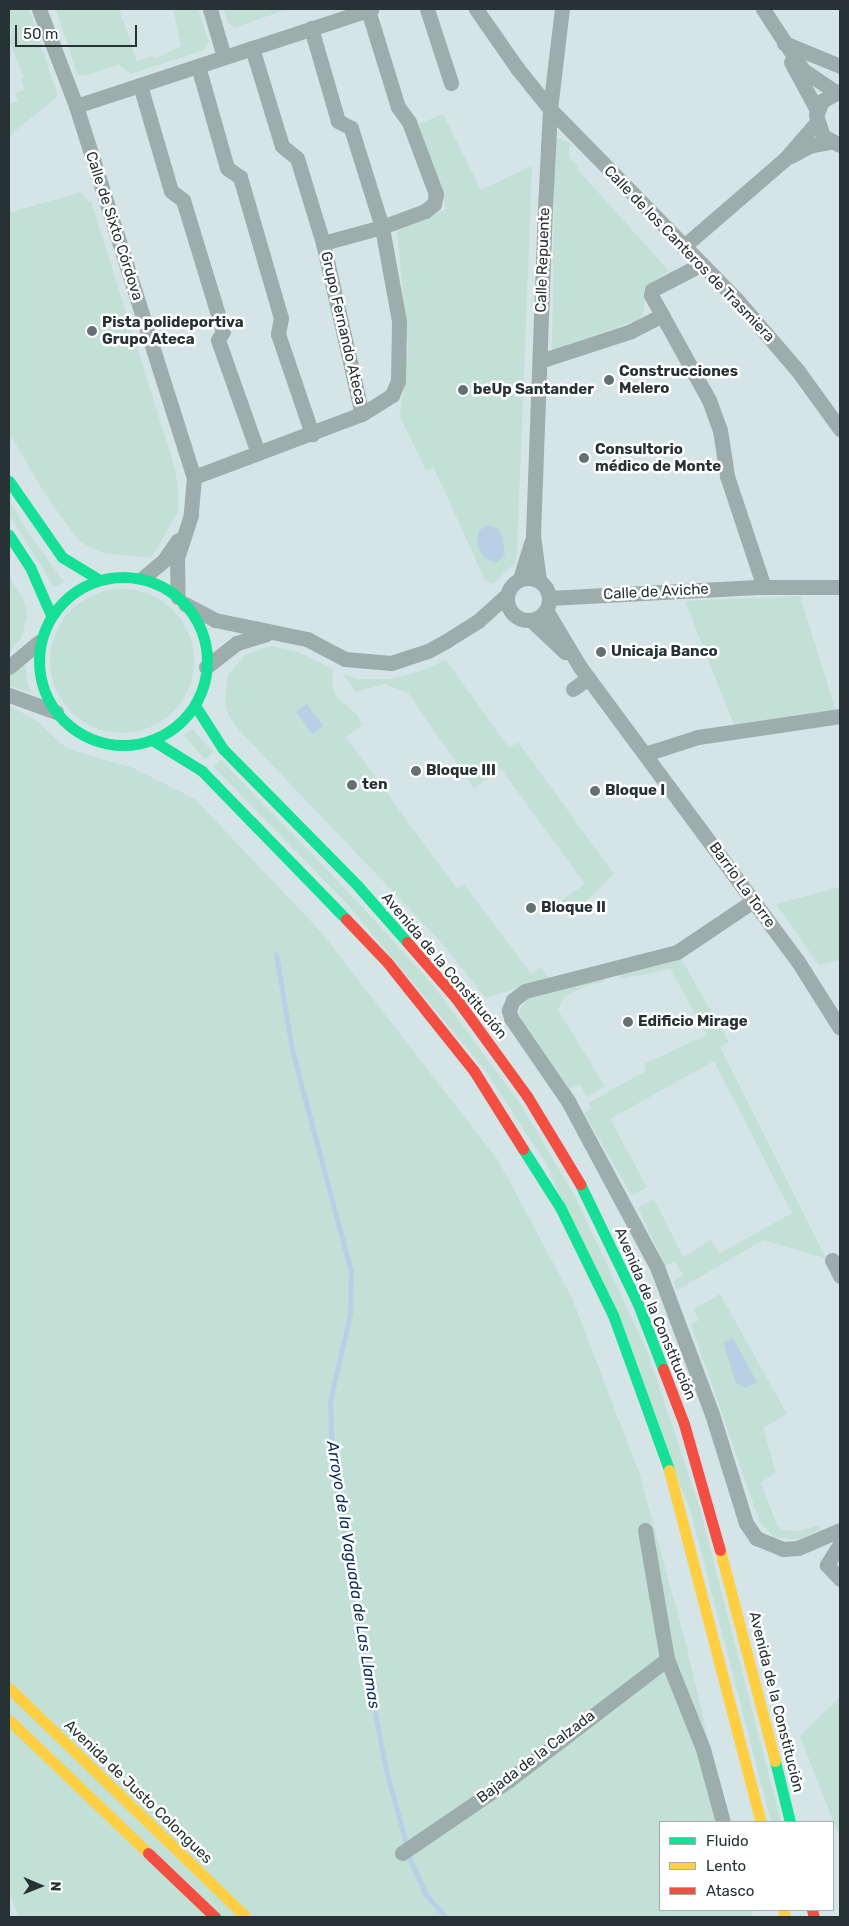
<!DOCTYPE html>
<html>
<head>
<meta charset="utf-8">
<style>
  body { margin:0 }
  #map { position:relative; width:849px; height:1926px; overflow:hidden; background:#d5e4e6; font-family:Rubik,sans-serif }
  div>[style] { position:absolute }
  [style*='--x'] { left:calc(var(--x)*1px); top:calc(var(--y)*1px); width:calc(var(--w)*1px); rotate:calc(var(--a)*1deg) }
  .green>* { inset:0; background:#c3e0d6 }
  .round { border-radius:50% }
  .water>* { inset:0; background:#b9cfe6 }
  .stream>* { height:5px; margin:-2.5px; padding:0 2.5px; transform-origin:2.5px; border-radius:2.5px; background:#b9cfe6 }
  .street>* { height:15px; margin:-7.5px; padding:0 7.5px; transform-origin:7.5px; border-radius:7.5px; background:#9dadab }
  .street>.ring { margin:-7.5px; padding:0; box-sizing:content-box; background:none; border:15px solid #9dadab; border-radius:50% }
  .fast>* { height:11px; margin:-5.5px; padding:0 5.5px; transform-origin:5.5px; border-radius:5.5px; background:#16e098 }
  .fast>.ring { margin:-5.5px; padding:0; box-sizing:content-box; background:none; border:11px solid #16e098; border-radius:50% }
  .slow>* { height:11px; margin:-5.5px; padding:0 5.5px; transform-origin:5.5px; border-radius:5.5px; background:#ffcf43 }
  .jam>* { height:11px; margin:-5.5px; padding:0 5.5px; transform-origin:5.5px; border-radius:5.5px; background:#f24e42 }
  .dots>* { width:14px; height:14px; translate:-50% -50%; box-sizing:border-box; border:2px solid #fff; border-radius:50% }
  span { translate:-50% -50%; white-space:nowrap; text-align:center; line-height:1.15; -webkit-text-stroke:5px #fff; paint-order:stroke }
  .street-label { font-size:15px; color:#273234 }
  .poi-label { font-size:15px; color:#273234; font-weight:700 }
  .left { translate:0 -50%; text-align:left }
  .water-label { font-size:16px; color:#0c2f57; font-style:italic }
  .frame { position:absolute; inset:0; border:10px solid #273234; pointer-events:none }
  .legend { position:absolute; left:659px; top:1821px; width:175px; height:90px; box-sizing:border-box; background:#fff; border:1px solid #a9adae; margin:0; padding:6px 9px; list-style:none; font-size:15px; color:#273234 }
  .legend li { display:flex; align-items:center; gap:10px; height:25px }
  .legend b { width:25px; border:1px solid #a9adae }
  .north { position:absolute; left:15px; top:1861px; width:50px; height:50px; -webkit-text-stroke:4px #fff; paint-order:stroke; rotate:91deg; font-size:14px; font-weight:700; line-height:20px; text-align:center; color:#273234 }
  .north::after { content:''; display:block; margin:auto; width:18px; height:22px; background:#273234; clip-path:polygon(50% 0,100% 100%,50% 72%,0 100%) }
  .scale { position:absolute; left:15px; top:25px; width:122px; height:22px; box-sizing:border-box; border:2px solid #273234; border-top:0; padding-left:6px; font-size:15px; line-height:18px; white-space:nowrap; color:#273234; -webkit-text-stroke:4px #fff; paint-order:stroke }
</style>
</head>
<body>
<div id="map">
  <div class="green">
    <div style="clip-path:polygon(9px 9px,29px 9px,58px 96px,9px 136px,9px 108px,10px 103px,18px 101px,15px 93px,24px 90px,21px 78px,24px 77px,9px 41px,12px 36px)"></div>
    <div style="clip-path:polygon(56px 9px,119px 9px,137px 61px,152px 56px,154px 59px,181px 46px,173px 9px,198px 9px,209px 42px,204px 50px,131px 74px,119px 65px,83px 76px,77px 74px)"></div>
    <div style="clip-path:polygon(224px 9px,288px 9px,236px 27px,228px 23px)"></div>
    <div style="clip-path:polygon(443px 114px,481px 190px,532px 166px,517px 553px,515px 563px,493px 584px,485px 580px,434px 468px,426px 471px,400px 416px,408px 347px,397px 231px,446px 209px,419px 124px)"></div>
    <div style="clip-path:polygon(555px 137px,570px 143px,569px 157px,579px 167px,578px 170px,669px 271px,647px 286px,643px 314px,638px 320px,552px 350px)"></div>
    <div style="clip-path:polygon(81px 192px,88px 202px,91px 201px,173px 462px,178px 486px,178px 512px,151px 558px,103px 553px,80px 542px,47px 497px,9px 433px,9px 213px)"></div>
    <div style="clip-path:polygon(9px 500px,28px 532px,64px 582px,54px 587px,9px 515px)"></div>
    <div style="clip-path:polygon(9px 576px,25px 603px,27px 618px,21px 638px,9px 653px)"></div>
    <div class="round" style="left:50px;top:589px;width:144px;height:144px"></div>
    <div style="clip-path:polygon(800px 596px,836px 711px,734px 725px,685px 601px)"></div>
    <div style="clip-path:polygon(271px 646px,296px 651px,333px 669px,332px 683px,335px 695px,358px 716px,362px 725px,346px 737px,457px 889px,464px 884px,531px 974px,541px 967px,549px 978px,486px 998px,439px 940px,238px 729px,229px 716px,225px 701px,228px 675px,245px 655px)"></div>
    <div style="clip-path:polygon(446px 660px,509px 748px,518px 742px,614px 874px,578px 909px,565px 912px,555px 905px,585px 884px,501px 769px,475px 787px,476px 791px,408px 693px,385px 684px,356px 692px,345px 677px,345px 674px,358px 679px,390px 679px,421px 671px)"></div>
    <div style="clip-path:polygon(25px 665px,27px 680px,31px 693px,9px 685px,9px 676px)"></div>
    <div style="clip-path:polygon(9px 706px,35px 719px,61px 744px,77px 752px,133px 768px,195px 799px,321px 932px,498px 1160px,572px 1298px,640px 1475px,686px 1644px,727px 1822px,660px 1822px,660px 1910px,750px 1910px,753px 1917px,19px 1917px,9px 1893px)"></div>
    <div style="clip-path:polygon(192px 729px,213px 752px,205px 759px,184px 736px)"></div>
    <div style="clip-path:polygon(221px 760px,356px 900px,433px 985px,521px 1105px,576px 1198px,647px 1351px,699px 1505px,781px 1822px,771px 1822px,690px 1509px,547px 1165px,485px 1070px,349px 906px,214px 767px)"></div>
    <div style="clip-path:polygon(840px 887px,840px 960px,819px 965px,776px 904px)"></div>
    <div style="clip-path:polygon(679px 955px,729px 1042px,720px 1047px,826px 1258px,763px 1240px,676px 1291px,674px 1281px,683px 1275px,675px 1261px,665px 1266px,638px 1208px,654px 1199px,683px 1257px,711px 1240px,719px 1254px,792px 1213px,714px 1061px,610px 1119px,647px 1187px,632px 1196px,584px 1113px,592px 1108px,588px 1103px,646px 1071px,644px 1064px,707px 1035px,670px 969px,621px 979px,619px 972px)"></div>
    <div style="clip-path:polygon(602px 976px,604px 982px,586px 986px,564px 997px,558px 1010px,605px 1086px,587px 1097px,580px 1084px,570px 1089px,523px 1022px,519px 1010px,531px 996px)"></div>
    <div style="clip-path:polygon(720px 1294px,787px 1414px,763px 1428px,776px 1472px,761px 1483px,777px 1525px,783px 1530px,799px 1531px,819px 1525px,821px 1529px,799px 1540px,774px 1537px,760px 1523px,691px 1324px,698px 1321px,694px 1309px)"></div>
    <div style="clip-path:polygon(840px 1697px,840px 1838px,800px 1736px)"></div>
  </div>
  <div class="water">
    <div style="clip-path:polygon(488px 525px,498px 528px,502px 536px,505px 555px,496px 563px,485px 559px,477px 546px,478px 531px)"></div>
    <div style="clip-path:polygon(307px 704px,323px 726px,312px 734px,296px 712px)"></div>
    <div style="clip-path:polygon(733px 1338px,757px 1382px,746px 1388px,735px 1382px,725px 1348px,724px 1342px)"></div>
  </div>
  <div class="stream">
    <div style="--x:276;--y:954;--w:97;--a:80.5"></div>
    <div style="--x:292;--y:1050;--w:230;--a:75.1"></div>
    <div style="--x:351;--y:1272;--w:42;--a:91.4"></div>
    <div style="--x:350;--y:1314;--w:89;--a:102.9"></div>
    <div style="--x:330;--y:1401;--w:56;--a:88"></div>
    <div style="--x:332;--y:1457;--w:175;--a:81.1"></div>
    <div style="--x:359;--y:1630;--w:143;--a:79.1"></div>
    <div style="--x:386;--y:1770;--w:76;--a:74.7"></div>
    <div style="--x:409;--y:1857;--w:42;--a:65.9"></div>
    <div style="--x:426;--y:1895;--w:30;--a:48"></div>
  </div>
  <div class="street">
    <div style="--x:39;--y:9;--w:104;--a:69.1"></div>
    <div style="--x:76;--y:106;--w:389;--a:72.4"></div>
    <div style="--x:194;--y:477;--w:38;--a:95"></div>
    <div style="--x:191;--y:515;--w:45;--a:108"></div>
    <div style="--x:177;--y:558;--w:39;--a:89"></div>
    <div style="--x:210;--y:9;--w:50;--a:73.7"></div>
    <div style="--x:427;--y:9;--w:78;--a:72"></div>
    <div style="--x:476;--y:9;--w:72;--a:55.2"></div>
    <div style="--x:517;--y:68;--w:53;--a:51.2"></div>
    <div style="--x:550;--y:109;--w:267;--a:45.6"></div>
    <div style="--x:737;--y:300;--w:94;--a:49.3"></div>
    <div style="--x:798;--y:371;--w:72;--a:54.1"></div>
    <div style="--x:763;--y:9;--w:73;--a:56.7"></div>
    <div style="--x:803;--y:70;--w:40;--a:34"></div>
    <div style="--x:784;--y:43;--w:61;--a:22.3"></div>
    <div style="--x:252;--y:48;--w:102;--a:73"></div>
    <div style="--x:282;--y:146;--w:19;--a:39"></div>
    <div style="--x:297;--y:158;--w:89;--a:73"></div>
    <div style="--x:323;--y:243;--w:175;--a:77.2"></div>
    <div style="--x:791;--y:62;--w:55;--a:61.6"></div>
    <div style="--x:198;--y:66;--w:106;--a:74.1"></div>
    <div style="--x:227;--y:168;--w:16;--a:35"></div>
    <div style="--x:240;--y:177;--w:147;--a:73.8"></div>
    <div style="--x:281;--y:318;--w:16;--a:101"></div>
    <div style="--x:278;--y:334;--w:106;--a:71.2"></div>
    <div style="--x:140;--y:85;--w:110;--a:73.7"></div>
    <div style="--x:171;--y:191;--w:15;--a:37"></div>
    <div style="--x:183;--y:200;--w:137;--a:73"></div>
    <div style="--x:223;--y:331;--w:10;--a:119"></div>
    <div style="--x:218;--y:340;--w:120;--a:70.5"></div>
    <div style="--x:840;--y:91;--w:21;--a:151"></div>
    <div style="--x:822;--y:101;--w:15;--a:113"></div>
    <div style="--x:816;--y:115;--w:22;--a:72"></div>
    <div style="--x:823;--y:136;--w:19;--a:28"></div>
    <div style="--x:76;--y:106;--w:311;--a:-18.2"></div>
    <div style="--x:791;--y:156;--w:21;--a:-29"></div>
    <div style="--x:809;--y:146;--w:21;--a:-11"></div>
    <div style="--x:323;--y:243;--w:61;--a:-15.2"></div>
    <div style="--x:382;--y:227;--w:46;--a:-20.4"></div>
    <div style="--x:425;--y:211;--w:11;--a:-38"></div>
    <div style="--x:434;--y:204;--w:10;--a:-79"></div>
    <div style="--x:436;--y:194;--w:77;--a:-110.6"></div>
    <div style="--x:409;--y:122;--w:19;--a:-126"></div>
    <div style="--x:398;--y:107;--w:102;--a:-107.2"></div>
    <div style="--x:683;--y:247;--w:135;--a:-40.8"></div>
    <div style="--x:785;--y:159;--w:49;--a:-49.1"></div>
    <div style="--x:700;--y:265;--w:54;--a:152.5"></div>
    <div style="--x:652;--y:290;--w:5;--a:101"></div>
    <div style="--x:651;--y:295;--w:120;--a:61.1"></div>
    <div style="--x:709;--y:400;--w:32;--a:70"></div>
    <div style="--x:720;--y:430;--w:47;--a:81.3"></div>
    <div style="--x:727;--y:476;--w:117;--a:71.6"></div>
    <div style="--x:540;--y:361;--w:96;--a:-18.2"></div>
    <div style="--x:631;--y:331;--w:35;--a:-27"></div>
    <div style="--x:194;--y:477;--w:179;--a:-20.6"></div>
    <div style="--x:362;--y:414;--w:36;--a:-32"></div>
    <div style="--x:392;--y:395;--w:15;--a:-67"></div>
    <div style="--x:398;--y:381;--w:60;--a:-89"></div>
    <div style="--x:399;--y:321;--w:96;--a:-100.3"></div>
    <div style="--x:382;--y:227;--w:104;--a:-107.4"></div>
    <div style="--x:351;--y:128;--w:15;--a:-152"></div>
    <div style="--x:338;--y:121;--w:97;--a:-106.2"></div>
    <div style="--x:144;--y:577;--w:26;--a:-40"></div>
    <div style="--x:164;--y:560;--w:24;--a:-55"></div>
    <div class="ring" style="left:507px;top:578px;width:27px;height:27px"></div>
    <div style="--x:520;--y:579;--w:38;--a:-73"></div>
    <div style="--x:539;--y:581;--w:46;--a:-97.4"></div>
    <div style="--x:533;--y:535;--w:327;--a:-87.9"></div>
    <div style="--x:545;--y:208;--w:99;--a:-87.1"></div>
    <div style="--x:550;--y:109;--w:101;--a:-83.2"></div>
    <div style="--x:549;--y:598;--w:209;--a:-3"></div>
    <div style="--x:758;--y:587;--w:82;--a:0"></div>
    <div style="--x:185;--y:604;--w:34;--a:28"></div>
    <div style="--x:215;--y:620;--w:94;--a:11.7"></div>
    <div style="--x:307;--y:639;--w:43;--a:27.8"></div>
    <div style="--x:345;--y:659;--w:46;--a:5"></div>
    <div style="--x:391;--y:663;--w:39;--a:-18"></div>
    <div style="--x:428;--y:651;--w:21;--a:-29"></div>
    <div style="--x:446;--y:641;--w:38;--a:-32"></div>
    <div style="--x:478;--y:621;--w:39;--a:-42"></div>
    <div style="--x:546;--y:610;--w:66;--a:59.2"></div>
    <div style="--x:580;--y:667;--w:365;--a:53.5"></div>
    <div style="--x:797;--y:960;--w:80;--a:57.7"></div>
    <div style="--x:531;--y:620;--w:47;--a:43.3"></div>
    <div style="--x:9;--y:667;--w:39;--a:-40"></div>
    <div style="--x:206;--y:667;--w:39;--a:-38"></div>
    <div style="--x:237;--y:643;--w:30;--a:-17"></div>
    <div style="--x:573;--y:689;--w:19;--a:-36"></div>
    <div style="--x:9;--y:695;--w:50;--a:19.9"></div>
    <div style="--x:645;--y:754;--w:56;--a:-17.8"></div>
    <div style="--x:698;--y:737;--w:144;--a:-8.4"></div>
    <div style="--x:753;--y:901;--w:92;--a:146.1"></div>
    <div style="--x:677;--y:952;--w:157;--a:165.6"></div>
    <div style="--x:525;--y:991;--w:15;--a:143"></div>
    <div style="--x:513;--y:1000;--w:11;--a:112"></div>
    <div style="--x:509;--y:1010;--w:8;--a:76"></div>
    <div style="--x:511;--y:1018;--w:101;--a:55.5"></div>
    <div style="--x:568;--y:1101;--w:188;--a:61.8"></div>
    <div style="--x:657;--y:1267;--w:157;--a:69.5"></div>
    <div style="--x:712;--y:1414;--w:114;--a:72.7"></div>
    <div style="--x:746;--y:1523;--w:18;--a:56"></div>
    <div style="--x:756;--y:1538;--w:29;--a:22"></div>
    <div style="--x:783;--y:1549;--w:15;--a:-4"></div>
    <div style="--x:798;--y:1548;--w:46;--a:-23.2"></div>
    <div style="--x:832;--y:1260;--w:18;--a:63"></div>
    <div style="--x:645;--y:1530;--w:131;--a:80.3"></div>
    <div style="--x:667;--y:1659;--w:97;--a:68.2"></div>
    <div style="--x:703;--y:1749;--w:76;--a:74.7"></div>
    <div style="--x:840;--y:1544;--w:25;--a:122"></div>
    <div style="--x:827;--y:1565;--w:19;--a:47"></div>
    <div style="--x:402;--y:1853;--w:130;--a:-34.3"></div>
    <div style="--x:509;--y:1780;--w:199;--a:-37.4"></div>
  </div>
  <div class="fast">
    <div style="--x:9;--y:481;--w:93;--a:55.1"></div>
    <div style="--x:62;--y:557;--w:42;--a:31.4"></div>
    <div style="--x:9;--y:535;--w:38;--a:57"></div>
    <div style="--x:30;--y:567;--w:52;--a:66.4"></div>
    <div class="ring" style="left:39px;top:577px;width:157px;height:157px"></div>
    <div style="--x:196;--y:707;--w:50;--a:57.3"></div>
    <div style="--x:223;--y:749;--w:191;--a:45.4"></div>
    <div style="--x:357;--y:885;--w:76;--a:48.7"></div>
    <div style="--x:154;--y:741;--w:57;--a:32"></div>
    <div style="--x:202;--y:771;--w:206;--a:45.8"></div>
    <div style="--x:523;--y:1149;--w:69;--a:57.5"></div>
    <div style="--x:560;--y:1207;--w:120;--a:63.9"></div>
    <div style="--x:613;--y:1315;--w:165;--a:70.1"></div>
    <div style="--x:580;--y:1184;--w:133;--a:64.2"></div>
    <div style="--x:638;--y:1304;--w:70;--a:69"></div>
    <div style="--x:775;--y:1761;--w:63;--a:76.2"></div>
  </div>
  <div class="slow">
    <div style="--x:669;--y:1470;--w:364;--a:75.4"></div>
    <div style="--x:720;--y:1550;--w:218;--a:75.4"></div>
    <div style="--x:9;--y:1688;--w:330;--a:44"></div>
    <div style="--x:9;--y:1720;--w:192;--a:43.7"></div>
    <div style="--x:783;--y:1910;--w:7;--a:74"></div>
  </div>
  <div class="jam">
    <div style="--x:346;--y:919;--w:59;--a:46.4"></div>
    <div style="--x:387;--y:962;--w:139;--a:51.4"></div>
    <div style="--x:474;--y:1071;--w:92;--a:57.9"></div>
    <div style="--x:407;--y:942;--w:73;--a:48.9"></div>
    <div style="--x:455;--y:997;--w:122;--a:54"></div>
    <div style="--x:527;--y:1096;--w:103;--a:58.9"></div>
    <div style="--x:663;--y:1369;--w:59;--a:69.1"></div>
    <div style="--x:684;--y:1424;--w:131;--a:74.1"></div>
    <div style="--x:148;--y:1853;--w:93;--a:43.7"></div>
    <div style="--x:812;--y:1910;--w:7;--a:74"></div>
  </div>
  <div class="dots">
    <div style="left:92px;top:331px;background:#647072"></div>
    <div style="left:609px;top:380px;background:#647072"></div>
    <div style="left:463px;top:390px;background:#647072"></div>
    <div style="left:584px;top:458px;background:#647072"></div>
    <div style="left:601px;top:652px;background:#647072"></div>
    <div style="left:416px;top:771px;background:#647072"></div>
    <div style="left:352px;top:785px;background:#647072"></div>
    <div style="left:595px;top:791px;background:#647072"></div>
    <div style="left:531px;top:908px;background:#647072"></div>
    <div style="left:628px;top:1022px;background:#647072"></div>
  </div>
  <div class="street-label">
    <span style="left:114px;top:226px;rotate:72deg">Calle de Sixto Córdova</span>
    <span style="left:689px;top:254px;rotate:46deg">Calle de los Canteros de Trasmiera</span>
    <span style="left:543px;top:260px;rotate:-88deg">Calle Repuente</span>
    <span style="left:343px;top:328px;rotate:77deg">Grupo Fernando Ateca</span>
    <span style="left:656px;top:592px;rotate:-3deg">Calle de Aviche</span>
    <span style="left:742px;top:885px;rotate:54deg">Barrio La Torre</span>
    <span style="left:444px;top:966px;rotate:50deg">Avenida de la Constitución</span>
    <span style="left:655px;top:1314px;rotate:67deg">Avenida de la Constitución</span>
    <span style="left:776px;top:1702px;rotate:76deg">Avenida de la Constitución</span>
    <span style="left:536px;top:1757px;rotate:-37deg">Bajada de la Calzada</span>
    <span style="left:138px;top:1792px;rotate:44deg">Avenida de Justo Colongues</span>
  </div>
  <div class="poi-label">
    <span class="left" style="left:102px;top:331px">Pista polideportiva<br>Grupo Ateca</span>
    <span class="left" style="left:619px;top:380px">Construcciones<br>Melero</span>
    <span class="left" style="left:473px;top:390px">beUp Santander</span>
    <span class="left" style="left:595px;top:458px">Consultorio<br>médico de Monte</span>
    <span class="left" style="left:611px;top:652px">Unicaja Banco</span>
    <span class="left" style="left:426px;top:771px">Bloque III</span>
    <span class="left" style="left:362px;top:785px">ten</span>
    <span class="left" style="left:605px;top:791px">Bloque I</span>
    <span class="left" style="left:541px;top:908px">Bloque II</span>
    <span class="left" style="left:638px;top:1022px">Edificio Mirage</span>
  </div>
  <div class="water-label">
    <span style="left:353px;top:1575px;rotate:81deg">Arroyo de la Vaguada de Las Llamas</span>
  </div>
  <div class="frame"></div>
  <ul class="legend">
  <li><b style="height:6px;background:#16e098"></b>Fluido</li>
  <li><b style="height:6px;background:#ffcf43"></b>Lento</li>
  <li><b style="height:6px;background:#f24e42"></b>Atasco</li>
  </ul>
  <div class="north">N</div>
  <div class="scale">50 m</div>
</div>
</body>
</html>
